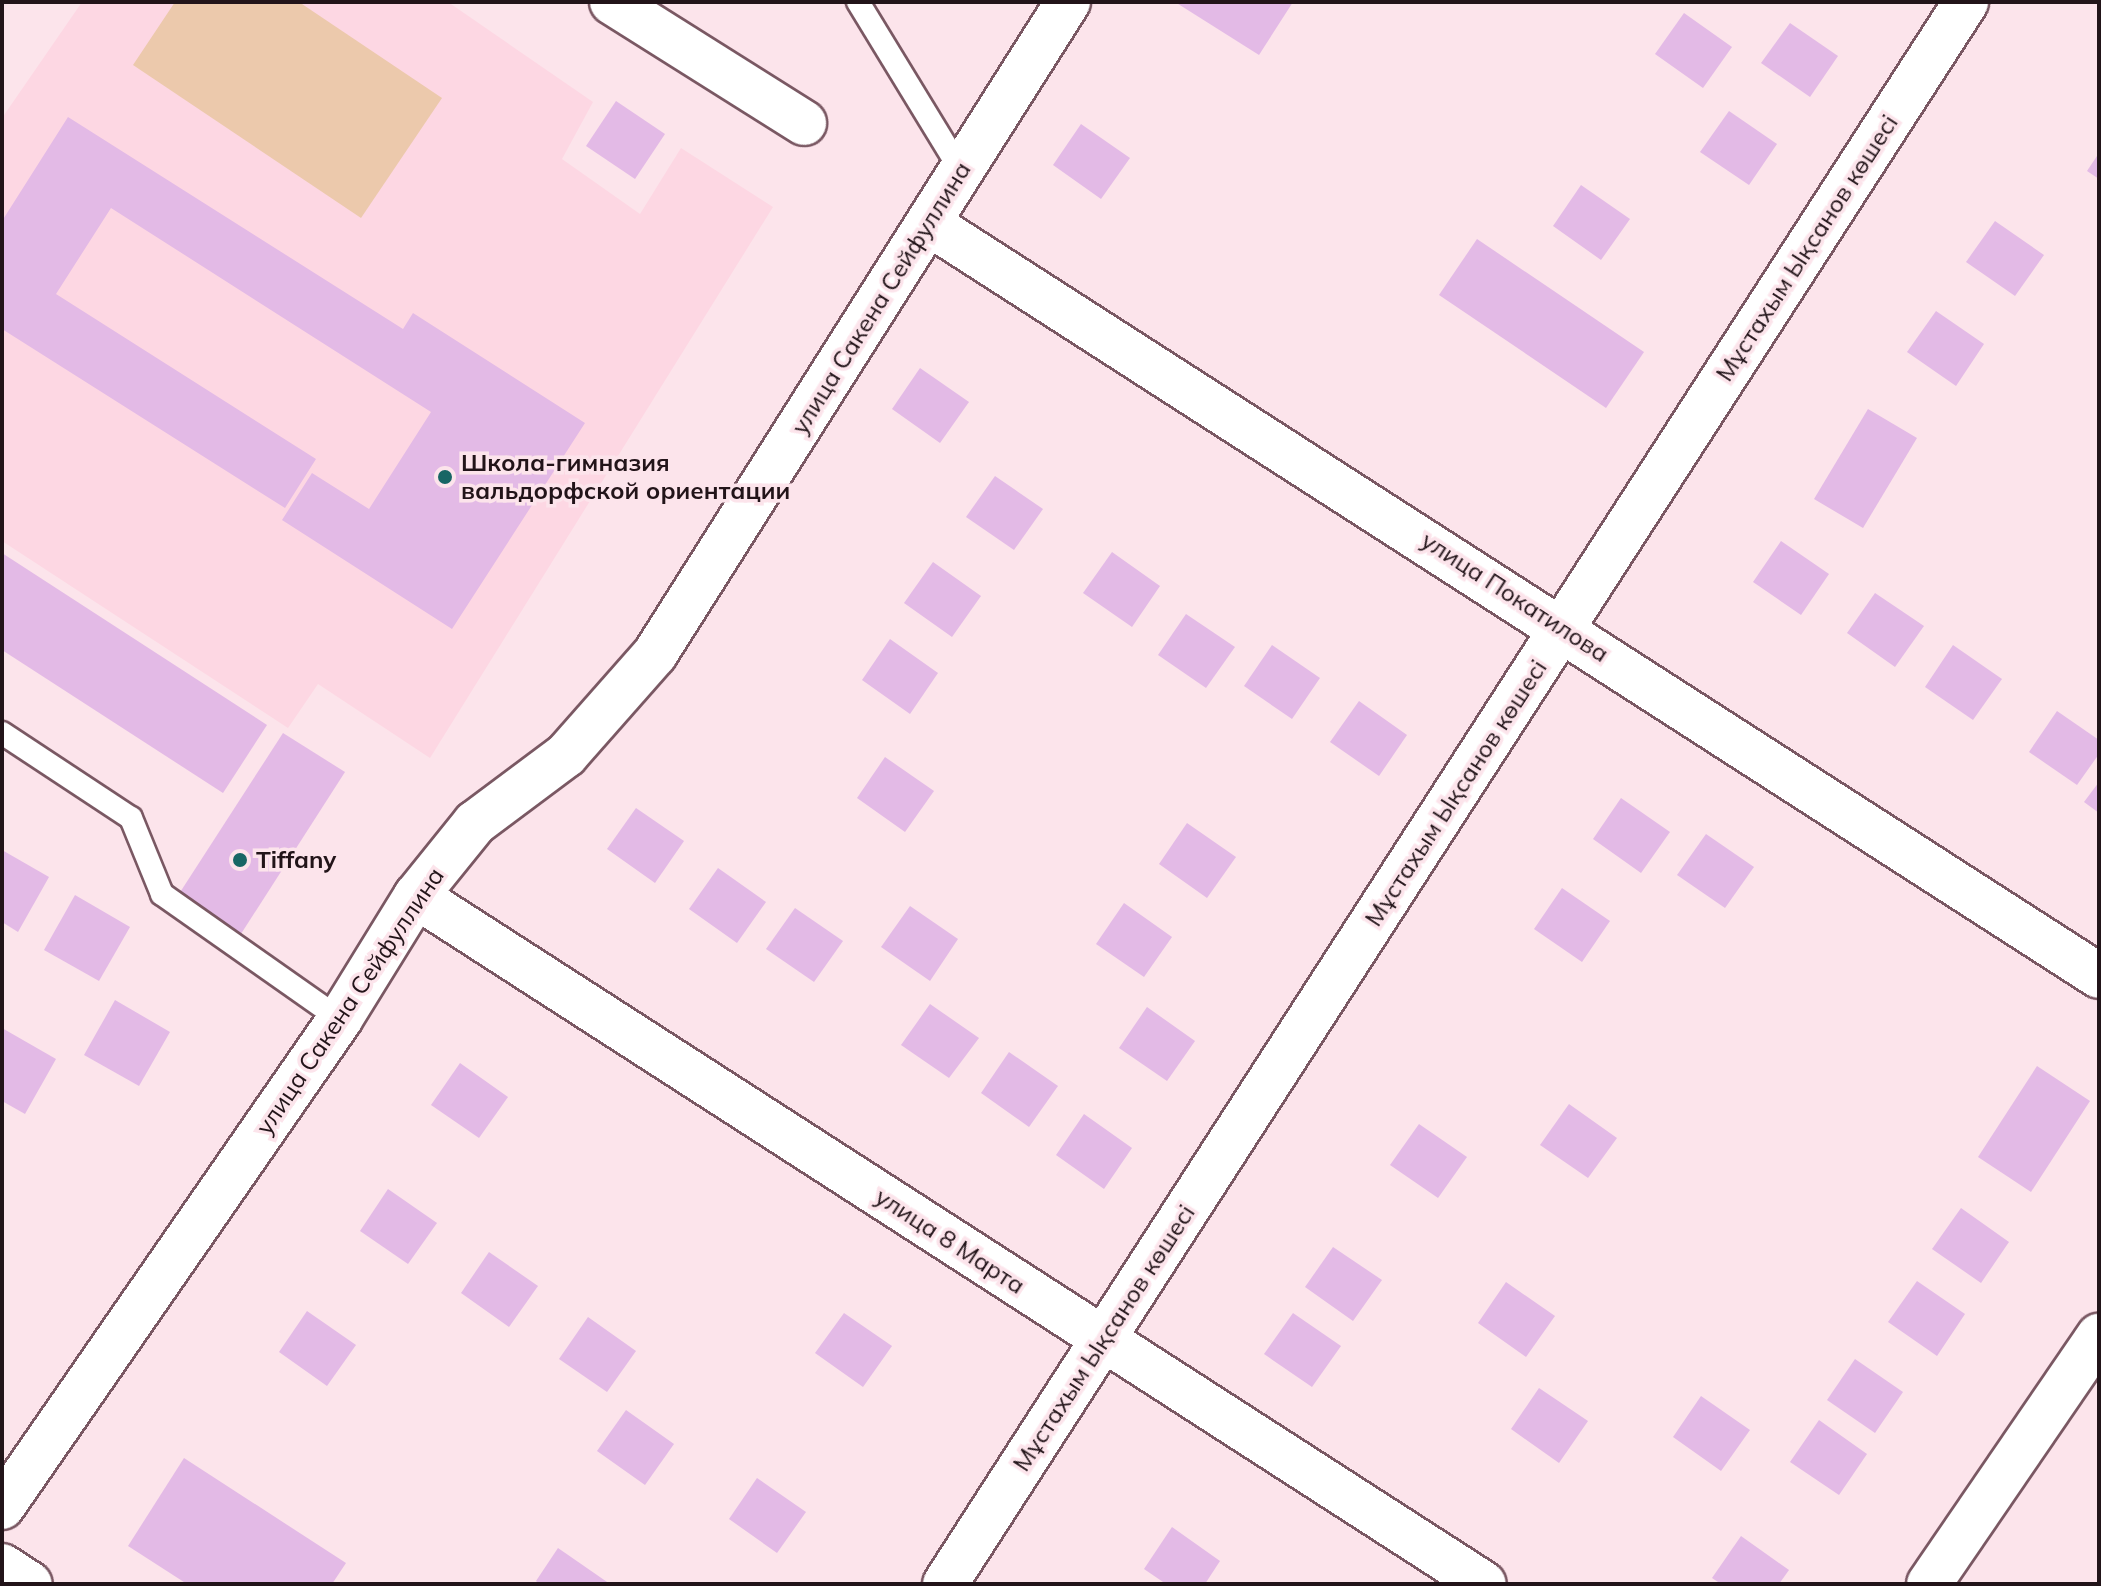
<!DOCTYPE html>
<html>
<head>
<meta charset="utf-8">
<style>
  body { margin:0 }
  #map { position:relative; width:2101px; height:1586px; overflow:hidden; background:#fce4eb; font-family:Mulish,sans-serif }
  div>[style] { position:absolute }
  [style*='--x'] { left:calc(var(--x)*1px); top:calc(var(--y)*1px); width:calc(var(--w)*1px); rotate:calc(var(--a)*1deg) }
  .built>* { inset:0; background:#fdd7e3 }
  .green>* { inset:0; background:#ecc9ac }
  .building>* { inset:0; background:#e3bae6 }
  .roads { filter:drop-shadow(2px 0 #7a5863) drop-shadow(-2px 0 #7a5863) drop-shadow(0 2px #7a5863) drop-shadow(0 -2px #7a5863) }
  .service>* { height:22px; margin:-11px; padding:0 11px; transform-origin:11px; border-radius:11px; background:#fff }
  .minor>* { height:44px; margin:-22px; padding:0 22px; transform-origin:22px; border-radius:22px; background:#fff }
  .tertiary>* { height:44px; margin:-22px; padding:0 22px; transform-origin:22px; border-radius:22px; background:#fff }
  .dots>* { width:22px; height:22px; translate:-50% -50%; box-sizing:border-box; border:4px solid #fce4eb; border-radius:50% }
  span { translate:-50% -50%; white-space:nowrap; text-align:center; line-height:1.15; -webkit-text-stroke:7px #fce4eb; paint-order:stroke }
  .street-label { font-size:24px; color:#221419 }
  .poi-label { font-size:24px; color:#221419; font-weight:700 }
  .left { translate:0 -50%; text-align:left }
  .frame { position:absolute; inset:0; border:4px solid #221419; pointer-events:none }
</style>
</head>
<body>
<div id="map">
  <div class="built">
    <div style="clip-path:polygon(82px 2px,448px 2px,593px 102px,562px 159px,640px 214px,681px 148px,773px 207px,430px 758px,318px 684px,288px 728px,2px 541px,2px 118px)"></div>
  </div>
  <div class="green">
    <div style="clip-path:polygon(175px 2px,299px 2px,442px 98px,361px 218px,133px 65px)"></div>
  </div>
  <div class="building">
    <div style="clip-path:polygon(1175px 2px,1293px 2px,1259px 55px)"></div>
    <div style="clip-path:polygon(1684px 13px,1732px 47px,1703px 88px,1655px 54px)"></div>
    <div style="clip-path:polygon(1790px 23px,1838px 56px,1810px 97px,1761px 63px)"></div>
    <div style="clip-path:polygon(616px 101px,665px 134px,635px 179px,586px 146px)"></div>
    <div style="clip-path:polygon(1729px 111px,1777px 144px,1749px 185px,1700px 152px)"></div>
    <div style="clip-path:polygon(68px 117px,403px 329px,413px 313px,585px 423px,452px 629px,282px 520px,312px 473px,369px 509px,431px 412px,111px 208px,56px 294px,316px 459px,285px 508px,2px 329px,2px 221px)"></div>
    <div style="clip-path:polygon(1081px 124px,1130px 158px,1101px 199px,1053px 165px)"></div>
    <div style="clip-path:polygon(2099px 153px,2099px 179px,2087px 171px)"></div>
    <div style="clip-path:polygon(1581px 185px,1630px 219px,1601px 260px,1553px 226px)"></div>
    <div style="clip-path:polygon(1995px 221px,2044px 255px,2015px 296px,1966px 262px)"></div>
    <div style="clip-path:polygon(1477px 239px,1644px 352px,1606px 408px,1439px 295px)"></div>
    <div style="clip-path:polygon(1936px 311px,1984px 344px,1956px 386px,1907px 352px)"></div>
    <div style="clip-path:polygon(920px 368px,969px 402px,940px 443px,892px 409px)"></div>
    <div style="clip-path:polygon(1868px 409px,1917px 438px,1863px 528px,1814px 499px)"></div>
    <div style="clip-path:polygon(995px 476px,1043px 509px,1014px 550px,966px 517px)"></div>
    <div style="clip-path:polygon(1781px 541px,1829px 574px,1801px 615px,1753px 582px)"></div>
    <div style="clip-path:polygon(1112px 552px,1160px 586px,1132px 627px,1083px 593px)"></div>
    <div style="clip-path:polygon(2px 553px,267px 725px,223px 793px,2px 650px)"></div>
    <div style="clip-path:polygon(933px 562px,981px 596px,952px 637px,904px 603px)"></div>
    <div style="clip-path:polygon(1875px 593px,1924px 626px,1895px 667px,1847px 633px)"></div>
    <div style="clip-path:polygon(1186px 614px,1235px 647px,1206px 688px,1158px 655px)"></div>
    <div style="clip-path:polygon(890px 639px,938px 673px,910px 714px,862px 680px)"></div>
    <div style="clip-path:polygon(1272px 645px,1320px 678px,1292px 719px,1244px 686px)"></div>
    <div style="clip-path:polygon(1953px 645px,2002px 679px,1973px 720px,1925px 687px)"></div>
    <div style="clip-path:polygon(1359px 701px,1407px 735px,1379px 776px,1330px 742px)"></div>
    <div style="clip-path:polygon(2057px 711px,2099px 740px,2099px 754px,2077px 785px,2029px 752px)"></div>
    <div style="clip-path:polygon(283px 733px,345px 772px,239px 937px,177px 897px)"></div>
    <div style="clip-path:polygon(885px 757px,934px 791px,905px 832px,857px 798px)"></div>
    <div style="clip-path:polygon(2099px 782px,2099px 813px,2084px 802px)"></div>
    <div style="clip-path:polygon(1621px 798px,1670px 832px,1641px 873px,1593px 839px)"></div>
    <div style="clip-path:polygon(636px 808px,684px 841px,655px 883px,607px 849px)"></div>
    <div style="clip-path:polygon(1187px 823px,1236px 857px,1207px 898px,1159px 864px)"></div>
    <div style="clip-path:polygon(1706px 834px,1754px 867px,1725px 908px,1677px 875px)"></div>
    <div style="clip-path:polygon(2px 850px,49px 877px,18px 932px,2px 922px)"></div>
    <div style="clip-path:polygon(718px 868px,766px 902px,737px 943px,689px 909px)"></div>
    <div style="clip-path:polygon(1562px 888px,1610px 921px,1582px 962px,1534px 929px)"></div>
    <div style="clip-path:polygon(75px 895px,130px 927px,99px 981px,44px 950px)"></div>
    <div style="clip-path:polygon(1124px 903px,1172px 937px,1144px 977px,1096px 944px)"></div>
    <div style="clip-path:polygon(910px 906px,958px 939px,930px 981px,881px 947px)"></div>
    <div style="clip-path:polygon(795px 908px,843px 941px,814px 982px,766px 949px)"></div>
    <div style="clip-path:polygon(115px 1000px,170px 1032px,139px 1086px,84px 1055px)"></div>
    <div style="clip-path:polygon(930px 1004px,979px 1038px,949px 1078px,901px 1045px)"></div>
    <div style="clip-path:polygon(1147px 1007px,1195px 1041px,1167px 1081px,1119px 1048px)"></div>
    <div style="clip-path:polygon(2px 1028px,56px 1059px,25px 1114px,2px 1101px)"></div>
    <div style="clip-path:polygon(1009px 1052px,1058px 1086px,1029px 1127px,981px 1093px)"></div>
    <div style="clip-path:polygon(460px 1063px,508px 1097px,479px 1138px,431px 1105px)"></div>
    <div style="clip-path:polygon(2037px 1066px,2090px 1101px,2031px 1192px,1978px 1157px)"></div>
    <div style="clip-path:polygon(1569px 1104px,1617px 1138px,1588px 1178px,1540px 1145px)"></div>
    <div style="clip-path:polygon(1084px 1114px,1132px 1148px,1104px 1189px,1056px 1155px)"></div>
    <div style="clip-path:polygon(1419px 1124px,1467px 1157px,1438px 1198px,1390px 1165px)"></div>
    <div style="clip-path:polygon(388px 1189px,437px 1223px,408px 1264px,360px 1231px)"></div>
    <div style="clip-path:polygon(1961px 1208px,2009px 1242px,1981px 1283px,1932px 1249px)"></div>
    <div style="clip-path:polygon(1333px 1247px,1382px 1280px,1353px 1321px,1305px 1287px)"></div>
    <div style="clip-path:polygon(489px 1252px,538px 1286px,509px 1327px,461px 1293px)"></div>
    <div style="clip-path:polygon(1917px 1281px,1965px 1314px,1937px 1356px,1888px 1322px)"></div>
    <div style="clip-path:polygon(1506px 1282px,1555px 1316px,1526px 1357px,1478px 1323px)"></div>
    <div style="clip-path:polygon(307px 1311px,356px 1345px,327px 1386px,279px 1352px)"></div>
    <div style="clip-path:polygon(844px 1313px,892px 1346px,863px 1387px,815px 1353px)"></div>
    <div style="clip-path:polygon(1293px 1313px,1341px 1346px,1312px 1387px,1264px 1354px)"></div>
    <div style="clip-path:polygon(588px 1317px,636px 1351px,607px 1392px,559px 1359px)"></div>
    <div style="clip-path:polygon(1855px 1359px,1903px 1392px,1875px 1433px,1827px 1400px)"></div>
    <div style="clip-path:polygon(1539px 1388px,1588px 1421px,1559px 1463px,1511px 1429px)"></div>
    <div style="clip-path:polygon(1701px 1396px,1750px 1430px,1721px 1471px,1673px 1437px)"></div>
    <div style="clip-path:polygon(626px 1410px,674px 1444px,645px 1485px,597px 1451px)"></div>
    <div style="clip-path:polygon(1819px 1420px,1867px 1454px,1839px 1495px,1790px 1462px)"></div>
    <div style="clip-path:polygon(184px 1458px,346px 1563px,332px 1584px,187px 1584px,128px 1546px)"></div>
    <div style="clip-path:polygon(757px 1478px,806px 1512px,777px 1553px,729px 1519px)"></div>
    <div style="clip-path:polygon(1172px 1527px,1220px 1561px,1205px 1584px,1166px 1584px,1144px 1569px)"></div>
    <div style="clip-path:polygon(1741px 1536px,1789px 1570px,1779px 1584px,1721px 1584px,1712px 1578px)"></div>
    <div style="clip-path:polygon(558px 1548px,610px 1584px,539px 1584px,536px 1581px)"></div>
  </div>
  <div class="roads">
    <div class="service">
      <div style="--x:858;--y:2;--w:198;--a:58.6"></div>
      <div style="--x:2;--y:733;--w:154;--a:33.4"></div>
      <div style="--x:131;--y:818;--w:82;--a:67.8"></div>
      <div style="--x:162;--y:894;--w:218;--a:35.1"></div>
    </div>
    <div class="minor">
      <div style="--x:612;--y:2;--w:227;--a:32.2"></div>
      <div style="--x:928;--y:223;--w:1392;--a:32.74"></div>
      <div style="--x:416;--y:896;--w:1270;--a:32.79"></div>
      <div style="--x:2;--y:1507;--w:594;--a:-55.29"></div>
      <div style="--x:340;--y:1019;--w:145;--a:-58.3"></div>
      <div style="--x:416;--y:896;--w:94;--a:-51.1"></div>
      <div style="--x:475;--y:823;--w:114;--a:-36.8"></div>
      <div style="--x:566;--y:755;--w:135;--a:-48.6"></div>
      <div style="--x:655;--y:654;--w:772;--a:-57.65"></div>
      <div style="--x:2;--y:1566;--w:33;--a:33"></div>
      <div style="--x:1929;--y:1584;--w:301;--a:-55.6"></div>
    </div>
    <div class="tertiary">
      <div style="--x:945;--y:1584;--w:1883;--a:-57.16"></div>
    </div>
  </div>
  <div class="dots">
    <div style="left:445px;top:477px;background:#186665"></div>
    <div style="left:240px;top:860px;background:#186665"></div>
  </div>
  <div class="street-label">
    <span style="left:1807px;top:248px;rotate:-57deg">Мұстахым Ықсанов көшесі</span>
    <span style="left:881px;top:298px;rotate:-58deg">улица Сакена Сейфуллина</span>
    <span style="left:1515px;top:597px;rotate:33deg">улица Покатилова</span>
    <span style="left:1456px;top:793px;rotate:-57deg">Мұстахым Ықсанов көшесі</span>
    <span style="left:350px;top:1001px;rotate:-56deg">улица Сакена Сейфуллина</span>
    <span style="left:950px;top:1241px;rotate:33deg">улица 8 Марта</span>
    <span style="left:1104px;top:1338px;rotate:-57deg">Мұстахым Ықсанов көшесі</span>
  </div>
  <div class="poi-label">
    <span class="left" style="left:461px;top:477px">Школа-гимназия<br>вальдорфской ориентации</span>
    <span class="left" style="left:256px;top:860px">Tiffany</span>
  </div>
  <div class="frame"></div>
</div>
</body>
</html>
